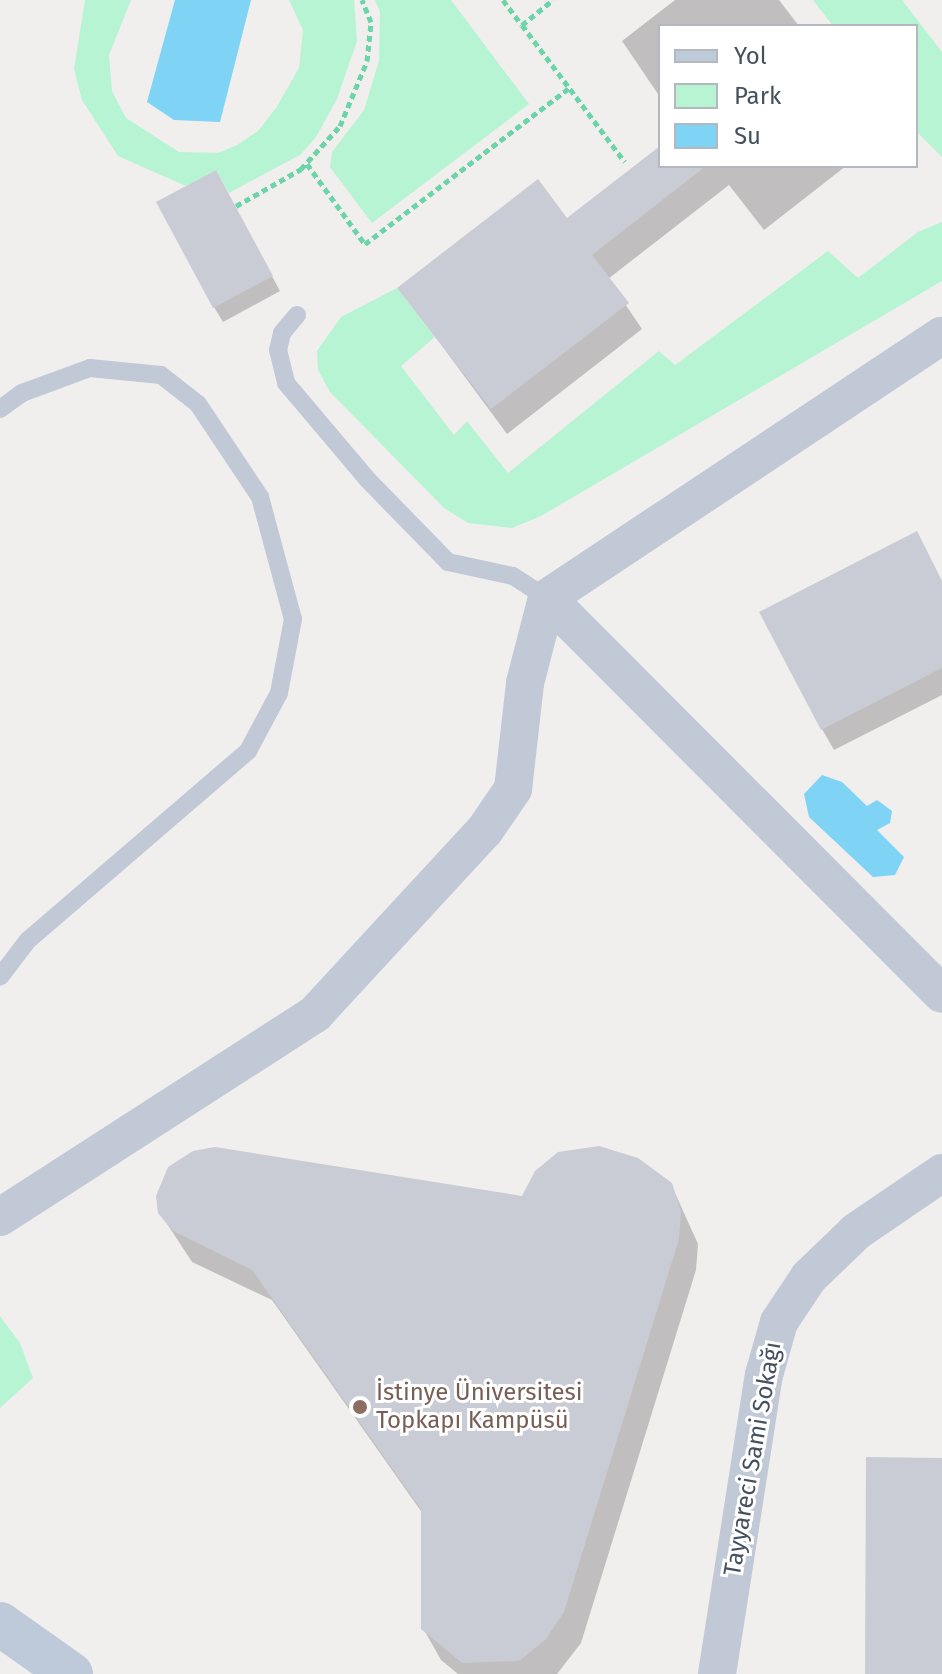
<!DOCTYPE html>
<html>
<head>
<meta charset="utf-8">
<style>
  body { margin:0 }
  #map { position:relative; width:942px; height:1674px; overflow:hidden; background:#f1eeee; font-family:"Fira Sans",sans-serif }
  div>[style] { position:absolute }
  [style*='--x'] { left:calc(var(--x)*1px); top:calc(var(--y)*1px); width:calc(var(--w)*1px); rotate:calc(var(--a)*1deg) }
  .green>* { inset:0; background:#b7f4d3 }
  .water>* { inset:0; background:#7fd4f5 }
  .shadow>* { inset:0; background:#0003 }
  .building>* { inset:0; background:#c9ccd4 }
  .path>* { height:5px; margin-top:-2.5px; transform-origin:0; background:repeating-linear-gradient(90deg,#6bd5a9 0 6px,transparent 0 10px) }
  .service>* { height:18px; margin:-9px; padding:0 9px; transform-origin:9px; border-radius:9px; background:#c0c9d5 }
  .minor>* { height:38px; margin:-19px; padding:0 19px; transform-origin:19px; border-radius:19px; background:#c0c9d5 }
  .secondary>* { height:44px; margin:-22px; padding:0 22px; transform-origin:22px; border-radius:22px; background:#bec9d9 }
  .dots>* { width:22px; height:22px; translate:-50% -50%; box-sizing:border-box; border:4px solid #fff; border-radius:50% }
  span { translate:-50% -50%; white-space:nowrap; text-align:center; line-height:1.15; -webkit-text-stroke:6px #fff; paint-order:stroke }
  .education-label { font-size:24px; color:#785e54 }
  .left { translate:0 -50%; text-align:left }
  .street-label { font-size:24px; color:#44505e }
  .legend { position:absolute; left:658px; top:24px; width:260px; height:144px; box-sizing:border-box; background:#fff; border:2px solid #b4b9bf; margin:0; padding:10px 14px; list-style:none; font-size:24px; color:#44505e }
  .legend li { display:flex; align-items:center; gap:16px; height:40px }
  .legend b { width:40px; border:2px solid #b4b9bf }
</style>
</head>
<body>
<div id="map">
  <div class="green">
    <div style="clip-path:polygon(85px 0,131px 0,109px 55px,112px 91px,126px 118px,179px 152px,218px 153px,237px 145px,258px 131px,276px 108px,299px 68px,303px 30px,289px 0,354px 0,357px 41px,337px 99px,316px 137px,300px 155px,229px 193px,216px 170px,186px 186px,118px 156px,82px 100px,74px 69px)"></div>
    <div style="clip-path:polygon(375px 0,451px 0,529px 104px,372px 223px,330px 167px,332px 152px,364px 110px,379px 61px,380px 12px)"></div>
    <div style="clip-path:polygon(813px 0,902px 0,942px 52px,942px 157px,916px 131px,916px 26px,833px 26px)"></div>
    <div style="clip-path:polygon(942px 222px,942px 281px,541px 516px,512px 528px,468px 523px,444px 508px,330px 392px,318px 370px,317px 351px,341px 317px,397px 288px,435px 337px,401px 366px,454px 435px,467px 421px,508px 473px,659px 351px,675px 365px,828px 251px,858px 278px,918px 232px)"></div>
    <div style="clip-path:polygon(0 1316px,20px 1343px,33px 1378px,0 1408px)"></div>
  </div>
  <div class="water">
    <div style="clip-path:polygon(175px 0,251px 0,220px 122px,174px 120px,147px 102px)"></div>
    <div style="clip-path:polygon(822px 775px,842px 782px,867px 806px,877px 800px,892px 811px,890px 823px,877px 830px,904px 857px,895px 875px,873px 877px,809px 817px,804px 794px)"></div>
  </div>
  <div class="shadow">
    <div style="clip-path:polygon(675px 0,779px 0,799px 26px,660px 26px,660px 97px,622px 41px)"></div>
    <div style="clip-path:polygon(660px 148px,660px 166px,846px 166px,764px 230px,729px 185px,608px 279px,642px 329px,507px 434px,400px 289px,567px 221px)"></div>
    <div style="clip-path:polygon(224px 187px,280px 291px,223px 322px,214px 307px)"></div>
    <div style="clip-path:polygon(942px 582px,942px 695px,834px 750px,822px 729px)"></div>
    <div style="clip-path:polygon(671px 1184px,698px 1244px,696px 1270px,581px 1643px,557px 1674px,458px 1674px,441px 1660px,423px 1628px,423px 1514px,272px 1300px,192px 1262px,160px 1213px,524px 1198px)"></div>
  </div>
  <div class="building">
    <div style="clip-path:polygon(660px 146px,660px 166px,706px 166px,592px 255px,629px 303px,491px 409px,397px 288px,538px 179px,567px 218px)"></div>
    <div style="clip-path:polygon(216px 170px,273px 276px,213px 308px,156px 202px)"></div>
    <div style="clip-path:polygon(917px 531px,942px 581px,942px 668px,821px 730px,759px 612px)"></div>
    <div style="clip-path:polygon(599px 1146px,638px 1158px,672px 1183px,681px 1212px,679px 1239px,564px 1612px,546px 1639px,519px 1661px,462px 1663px,421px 1629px,421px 1509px,252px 1270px,173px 1231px,158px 1213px,156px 1196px,168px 1167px,193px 1151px,215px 1147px,522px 1196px,535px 1171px,558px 1152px)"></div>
    <div style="clip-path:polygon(866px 1457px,942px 1458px,942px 1674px,865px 1674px)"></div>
  </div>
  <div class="path">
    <div style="--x:503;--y:0;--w:31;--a:53"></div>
    <div style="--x:522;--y:25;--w:40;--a:-39"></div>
    <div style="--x:522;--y:25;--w:171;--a:53.1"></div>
    <div style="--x:307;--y:164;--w:99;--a:54.1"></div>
    <div style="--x:365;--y:244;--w:257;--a:-37.4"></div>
    <div style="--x:236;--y:206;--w:75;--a:-29.6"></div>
    <div style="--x:301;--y:169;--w:58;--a:-47.8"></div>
    <div style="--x:340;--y:126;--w:70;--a:-67.4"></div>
    <div style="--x:367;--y:61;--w:39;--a:-84"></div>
    <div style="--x:371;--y:22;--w:24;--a:-112"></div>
  </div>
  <div class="service">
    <div style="--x:297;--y:315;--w:23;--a:130"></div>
    <div style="--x:282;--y:333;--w:17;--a:103"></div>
    <div style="--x:278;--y:350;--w:34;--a:76"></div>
    <div style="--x:286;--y:383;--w:126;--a:49.8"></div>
    <div style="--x:367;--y:479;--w:116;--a:45.7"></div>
    <div style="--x:448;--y:562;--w:66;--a:12.2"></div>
    <div style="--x:513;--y:576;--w:40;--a:32.9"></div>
    <div style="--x:0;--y:409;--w:27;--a:-36"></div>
    <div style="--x:22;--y:393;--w:72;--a:-20.2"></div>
    <div style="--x:90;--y:368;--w:71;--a:5.6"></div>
    <div style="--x:161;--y:375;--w:47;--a:38.1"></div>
    <div style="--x:198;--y:404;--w:112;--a:56.3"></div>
    <div style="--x:260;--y:497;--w:126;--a:74.9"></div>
    <div style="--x:293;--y:619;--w:75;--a:100.7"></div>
    <div style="--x:279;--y:693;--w:66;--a:118.1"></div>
    <div style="--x:248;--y:751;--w:290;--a:139.3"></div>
    <div style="--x:28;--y:940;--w:46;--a:127.1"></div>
  </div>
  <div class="minor">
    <div style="--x:547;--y:598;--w:559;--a:45.07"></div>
    <div style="--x:0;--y:1217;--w:375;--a:-32.8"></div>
    <div style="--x:315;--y:1014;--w:251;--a:-47.3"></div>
    <div style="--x:485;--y:830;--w:50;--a:-55.7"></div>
    <div style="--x:513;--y:789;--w:107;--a:-83.5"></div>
    <div style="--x:525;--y:683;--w:88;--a:-75.5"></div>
    <div style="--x:547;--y:598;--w:474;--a:-33.6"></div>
    <div style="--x:717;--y:1674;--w:303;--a:-81.1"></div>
    <div style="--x:764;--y:1375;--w:55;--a:-74.2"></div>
    <div style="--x:779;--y:1322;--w:54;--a:-56.3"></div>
    <div style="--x:809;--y:1277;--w:66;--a:-43.8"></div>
    <div style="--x:857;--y:1231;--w:103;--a:-34.3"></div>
  </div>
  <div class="secondary">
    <div style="--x:0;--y:1624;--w:87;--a:35.2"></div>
  </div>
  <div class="dots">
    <div style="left:360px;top:1407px;background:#8d6e63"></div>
  </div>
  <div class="education-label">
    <span class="left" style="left:376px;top:1407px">İstinye Üniversitesi<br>Topkapı Kampüsü</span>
  </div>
  <div class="street-label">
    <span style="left:753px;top:1459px;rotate:-80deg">Tayyareci Sami Sokağı</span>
  </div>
  <ul class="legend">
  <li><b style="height:10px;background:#bec9d9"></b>Yol</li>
  <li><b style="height:22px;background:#b7f4d3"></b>Park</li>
  <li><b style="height:22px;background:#7fd4f5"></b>Su</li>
  </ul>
</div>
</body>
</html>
